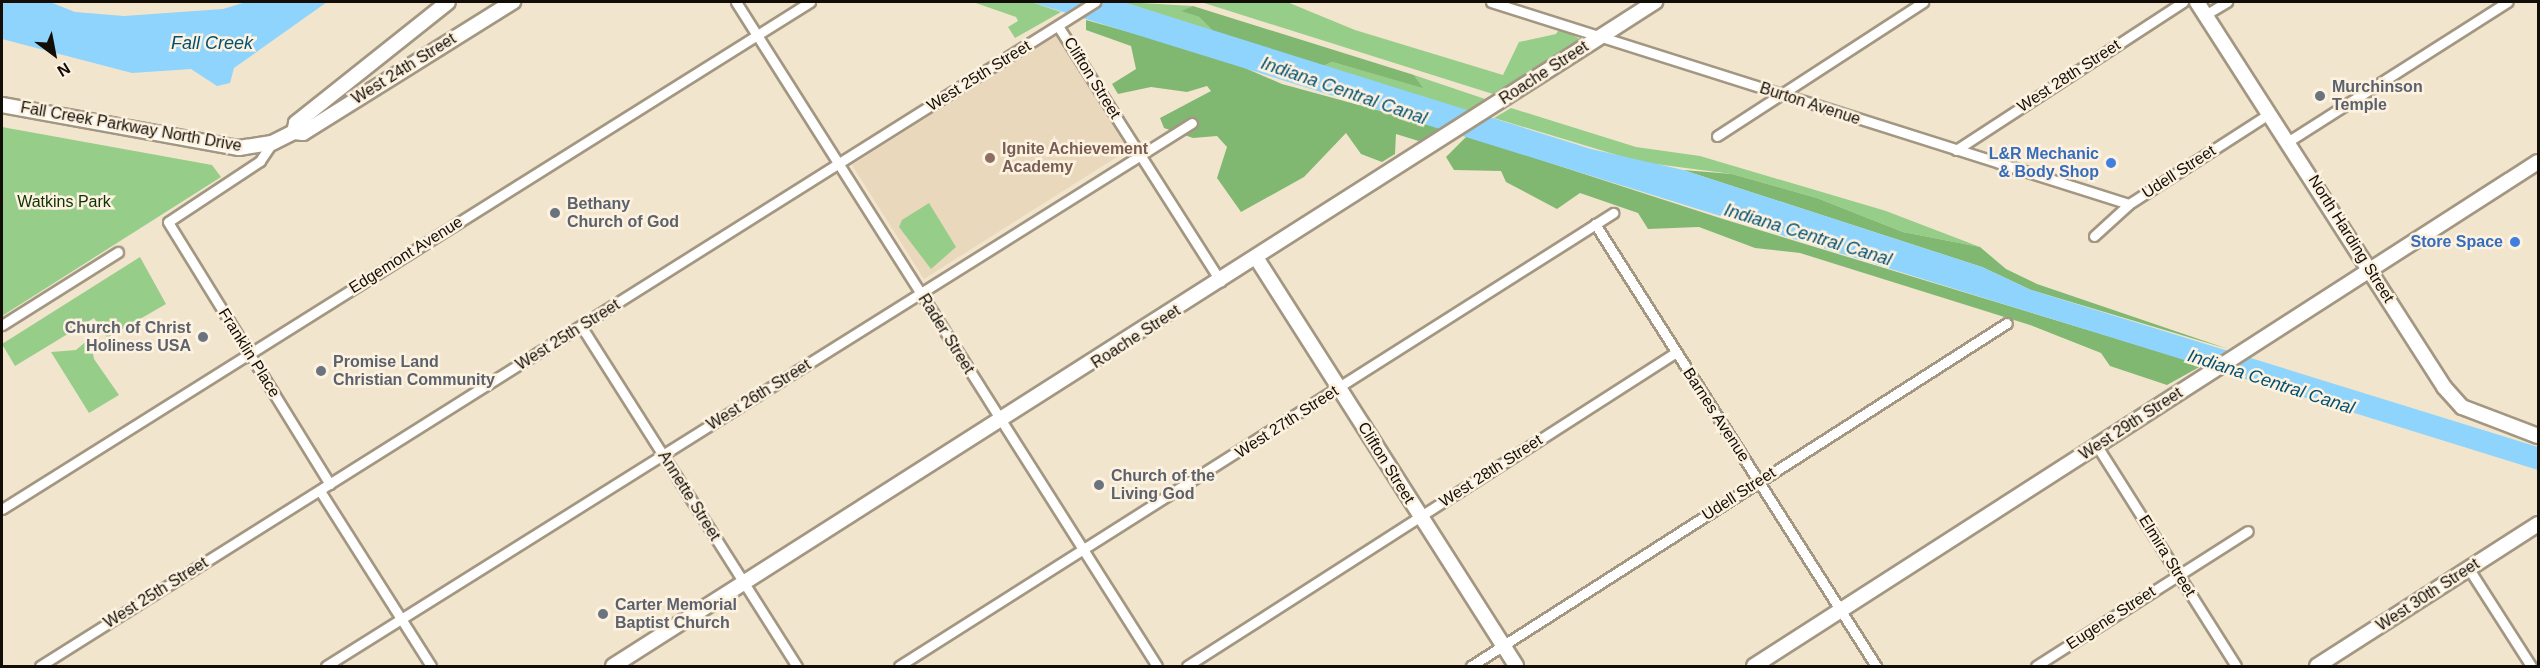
<!DOCTYPE html>
<html>
<head>
<meta charset="utf-8">
<style>
  body { margin:0 }
  #map { position:relative; width:2540px; height:668px; overflow:hidden; background:#f2e5ce; font-family:Arial,sans-serif }
  div>[style] { position:absolute }
  [style*='--x'] { left:calc(var(--x)*1px); top:calc(var(--y)*1px); width:calc(var(--w)*1px); rotate:calc(var(--a)*1deg) }
  .built>* { inset:0; background:#e9d8bb }
  .green>* { inset:0; background:#96cd89 }
  .forest>* { inset:0; background:#80b872 }
  .water>* { inset:0; background:#8ed4fd }
  .roads { filter:drop-shadow(2px 0 #a39782) drop-shadow(-2px 0 #a39782) drop-shadow(0 2px #a39782) drop-shadow(0 -2px #a39782) }
  .street>* { height:9px; margin:-4.5px; padding:0 4.5px; transform-origin:4.5px; border-radius:4.5px; background:#fff }
  .secondary>* { height:14px; margin:-7px; padding:0 7px; transform-origin:7px; border-radius:7px; background:#fff }
  .dots>* { width:16px; height:16px; translate:-50% -50%; box-sizing:border-box; border:3px solid #fdf2e0; border-radius:50% }
  span { translate:-50% -50%; white-space:nowrap; text-align:center; line-height:1.15; -webkit-text-stroke:5px #fdf2e0; paint-order:stroke }
  .street-label { font-size:16px; color:#120d06 }
  .worship-label { font-size:16px; color:#5b616d; font-weight:700 }
  .left { translate:0 -50%; text-align:left }
  .right { translate:-100% -50%; text-align:right }
  .education-label { font-size:16px; color:#785e54; font-weight:700 }
  .shop-label { font-size:16px; color:#366cbe; font-weight:700 }
  .park-label { font-size:16px; color:#0f3403 }
  .water-label { font-size:18px; color:#025173; font-style:italic }
  .frame { position:absolute; inset:0; border:3px solid #120d06; pointer-events:none }
  .north { position:absolute; left:24px; top:24px; width:60px; height:60px; -webkit-text-stroke:4px #fdf2e0; paint-order:stroke; rotate:148deg; font-size:16px; font-weight:700; line-height:24px; text-align:center; color:#120d06 }
  .north::after { content:''; display:block; margin:auto; width:21px; height:27px; background:#120d06; clip-path:polygon(50% 0,100% 100%,50% 72%,0 100%) }
</style>
</head>
<body>
<div id="map">
  <div class="built">
    <div style="clip-path:polygon(1056px 36px,1128px 150px,924px 279px,852px 165px)"></div>
  </div>
  <div class="green">
    <div style="clip-path:polygon(973px 2px,1031px 2px,1061px 12px,1015px 38px,1008px 27px,1018px 21px,1016px 17px)"></div>
    <div style="clip-path:polygon(1123px 2px,1193px 6px,1182px 11px,1199px 17px,1213px 31px)"></div>
    <div style="clip-path:polygon(1201px 2px,1287px 2px,1355px 30px,1503px 75px,1519px 42px,1556px 34px,1560px 28px,1580px 39px,1496px 95px)"></div>
    <div style="clip-path:polygon(1332px 62px,1422px 87px,1414px 75px,1488px 100px,1469px 111px,1323px 66px)"></div>
    <div style="clip-path:polygon(1511px 108px,1636px 147px,1700px 156px,1886px 211px,1980px 247px,1903px 232px,1817px 198px,1732px 174px,1640px 162px,1494px 118px)"></div>
    <div style="clip-path:polygon(2px 127px,212px 165px,221px 177px,2px 316px)"></div>
    <div style="clip-path:polygon(929px 203px,956px 247px,931px 269px,899px 227px,902px 220px)"></div>
    <div style="clip-path:polygon(140px 257px,166px 304px,107px 338px,94px 318px,15px 366px,2px 344px)"></div>
    <div style="clip-path:polygon(90px 338px,94px 359px,119px 395px,89px 413px,51px 352px,76px 350px)"></div>
  </div>
  <div class="forest">
    <div style="clip-path:polygon(1193px 6px,1414px 75px,1423px 88px,1332px 62px,1323px 66px,1213px 31px,1199px 17px,1181px 11px)"></div>
    <div style="clip-path:polygon(1086px 20px,1222px 58px,1282px 84px,1443px 128px,1422px 142px,1396px 134px,1395px 154px,1382px 162px,1361px 154px,1346px 133px,1304px 177px,1241px 212px,1217px 178px,1227px 147px,1217px 136px,1193px 138px,1164px 128px,1160px 118px,1211px 91px,1207px 86px,1187px 92px,1151px 87px,1118px 94px,1112px 84px,1136px 69px,1131px 46px,1086px 30px)"></div>
    <div style="clip-path:polygon(1467px 136px,1723px 219px,2203px 365px,2167px 385px,2110px 366px,2101px 353px,2030px 325px,1800px 253px,1755px 248px,1699px 227px,1648px 229px,1638px 213px,1580px 193px,1557px 209px,1506px 182px,1501px 171px,1454px 170px,1446px 157px)"></div>
    <div style="clip-path:polygon(1683px 170px,1732px 174px,1817px 198px,1903px 232px,1980px 247px,2006px 269px,2037px 284px,2228px 349px,2031px 290px,1982px 267px)"></div>
  </div>
  <div class="water">
    <div style="clip-path:polygon(2px 2px,50px 2px,75px 12px,124px 16px,223px 9px,246px 2px,327px 2px,234px 68px,230px 83px,217px 86px,191px 69px,132px 73px,2px 39px)"></div>
    <div style="clip-path:polygon(1031px 2px,1123px 2px,1591px 149px,1683px 170px,1982px 267px,2031px 290px,2538px 447px,2538px 470px)"></div>
  </div>
  <div class="roads">
    <div class="street">
      <div style="--x:736;--y:2;--w:786;--a:57.62"></div>
      <div style="--x:1491;--y:2;--w:669;--a:17.57"></div>
      <div style="--x:2205;--y:15;--w:26;--a:-31"></div>
      <div style="--x:1058;--y:26;--w:303;--a:57.5"></div>
      <div style="--x:1717;--y:136;--w:246;--a:-33"></div>
      <div style="--x:2289;--y:141;--w:259;--a:-32.5"></div>
      <div style="--x:272;--y:143;--w:22;--a:124"></div>
      <div style="--x:260;--y:161;--w:110;--a:146.5"></div>
      <div style="--x:168;--y:222;--w:308;--a:58.3"></div>
      <div style="--x:1956;--y:150;--w:271;--a:-33.1"></div>
      <div style="--x:1595;--y:224;--w:524;--a:57.55"></div>
      <div style="--x:2094;--y:236;--w:47;--a:-42.4"></div>
      <div style="--x:2129;--y:204;--w:168;--a:-32.8"></div>
      <div style="--x:2;--y:325;--w:137;--a:-32.2"></div>
      <div style="--x:581;--y:326;--w:403;--a:57.6"></div>
      <div style="--x:2097;--y:446;--w:260;--a:57.7"></div>
      <div style="--x:320;--y:491;--w:207;--a:57.6"></div>
      <div style="--x:2;--y:509;--w:954;--a:-32.11"></div>
      <div style="--x:2469;--y:569;--w:115;--a:57.4"></div>
      <div style="--x:40;--y:666;--w:1247;--a:-32.19"></div>
      <div style="--x:326;--y:666;--w:1022;--a:-32.09"></div>
      <div style="--x:899;--y:666;--w:846;--a:-32.39"></div>
      <div style="--x:1187;--y:666;--w:580;--a:-32.68"></div>
      <div style="--x:1471;--y:666;--w:636;--a:-32.62"></div>
      <div style="--x:2036;--y:666;--w:251;--a:-32.5"></div>
    </div>
    <div class="secondary">
      <div style="--x:2197;--y:2;--w:457;--a:57.3"></div>
      <div style="--x:2444;--y:387;--w:27;--a:48"></div>
      <div style="--x:2462;--y:407;--w:81;--a:20.9"></div>
      <div style="--x:2;--y:105;--w:241;--a:10.3"></div>
      <div style="--x:239;--y:148;--w:33;--a:-9"></div>
      <div style="--x:272;--y:143;--w:25;--a:-27"></div>
      <div style="--x:294;--y:132;--w:9;--a:6"></div>
      <div style="--x:303;--y:133;--w:248;--a:-32"></div>
      <div style="--x:294;--y:132;--w:9;--a:-77"></div>
      <div style="--x:296;--y:123;--w:194;--a:-38.5"></div>
      <div style="--x:1257;--y:259;--w:482;--a:57.5"></div>
      <div style="--x:613;--y:666;--w:1236;--a:-32.51"></div>
      <div style="--x:1754;--y:666;--w:932;--a:-32.74"></div>
      <div style="--x:2317;--y:666;--w:263;--a:-32.7"></div>
    </div>
  </div>
  <div class="dots">
    <div style="left:2320px;top:96px;background:#6b7280"></div>
    <div style="left:990px;top:158px;background:#8d6e63"></div>
    <div style="left:2111px;top:163px;background:#3f7fe0"></div>
    <div style="left:555px;top:213px;background:#6b7280"></div>
    <div style="left:2515px;top:242px;background:#3f7fe0"></div>
    <div style="left:203px;top:337px;background:#6b7280"></div>
    <div style="left:321px;top:371px;background:#6b7280"></div>
    <div style="left:1099px;top:485px;background:#6b7280"></div>
    <div style="left:603px;top:614px;background:#6b7280"></div>
  </div>
  <div class="street-label">
    <span style="left:404px;top:69px;rotate:-32deg">West 24th Street</span>
    <span style="left:1544px;top:73px;rotate:-33deg">Roache Street</span>
    <span style="left:979px;top:76px;rotate:-32deg">West 25th Street</span>
    <span style="left:2069px;top:76px;rotate:-33deg">West 28th Street</span>
    <span style="left:1092px;top:78px;rotate:58deg">Clifton Street</span>
    <span style="left:1810px;top:104px;rotate:18deg">Burton Avenue</span>
    <span style="left:131px;top:127px;rotate:10deg">Fall Creek Parkway North Drive</span>
    <span style="left:2179px;top:172px;rotate:-33deg">Udell Street</span>
    <span style="left:2351px;top:239px;rotate:58deg">North Harding Street</span>
    <span style="left:406px;top:255px;rotate:-32deg">Edgemont Avenue</span>
    <span style="left:946px;top:334px;rotate:58deg">Rader Street</span>
    <span style="left:568px;top:335px;rotate:-32deg">West 25th Street</span>
    <span style="left:1136px;top:337px;rotate:-33deg">Roache Street</span>
    <span style="left:249px;top:353px;rotate:58deg">Franklin Place</span>
    <span style="left:759px;top:395px;rotate:-32deg">West 26th Street</span>
    <span style="left:1716px;top:415px;rotate:57deg">Barnes Avenue</span>
    <span style="left:1287px;top:422px;rotate:-33deg">West 27th Street</span>
    <span style="left:2131px;top:424px;rotate:-33deg">West 29th Street</span>
    <span style="left:1386px;top:463px;rotate:58deg">Clifton Street</span>
    <span style="left:1491px;top:471px;rotate:-33deg">West 28th Street</span>
    <span style="left:1739px;top:494px;rotate:-33deg">Udell Street</span>
    <span style="left:689px;top:496px;rotate:58deg">Annette Street</span>
    <span style="left:2167px;top:556px;rotate:58deg">Elmira Street</span>
    <span style="left:156px;top:593px;rotate:-32deg">West 25th Street</span>
    <span style="left:2428px;top:595px;rotate:-33deg">West 30th Street</span>
    <span style="left:2111px;top:618px;rotate:-33deg">Eugene Street</span>
  </div>
  <div class="worship-label">
    <span class="left" style="left:2332px;top:96px">Murchinson<br>Temple</span>
    <span class="left" style="left:567px;top:213px">Bethany<br>Church of God</span>
    <span class="right" style="left:191px;top:337px">Church of Christ<br>Holiness USA</span>
    <span class="left" style="left:333px;top:371px">Promise Land<br>Christian Community</span>
    <span class="left" style="left:1111px;top:485px">Church of the<br>Living God</span>
    <span class="left" style="left:615px;top:614px">Carter Memorial<br>Baptist Church</span>
  </div>
  <div class="education-label">
    <span class="left" style="left:1002px;top:158px">Ignite Achievement<br>Academy</span>
  </div>
  <div class="shop-label">
    <span class="right" style="left:2099px;top:163px">L&amp;R Mechanic<br>&amp; Body Shop</span>
    <span class="right" style="left:2503px;top:242px">Store Space</span>
  </div>
  <div class="park-label">
    <span style="left:64px;top:202px">Watkins Park</span>
  </div>
  <div class="water-label">
    <span style="left:212px;top:43px">Fall Creek</span>
    <span style="left:1344px;top:91px;rotate:19deg">Indiana Central Canal</span>
    <span style="left:1808px;top:235px;rotate:17deg">Indiana Central Canal</span>
    <span style="left:2271px;top:382px;rotate:18deg">Indiana Central Canal</span>
  </div>
  <div class="frame"></div>
  <div class="north">N</div>
</div>
</body>
</html>
